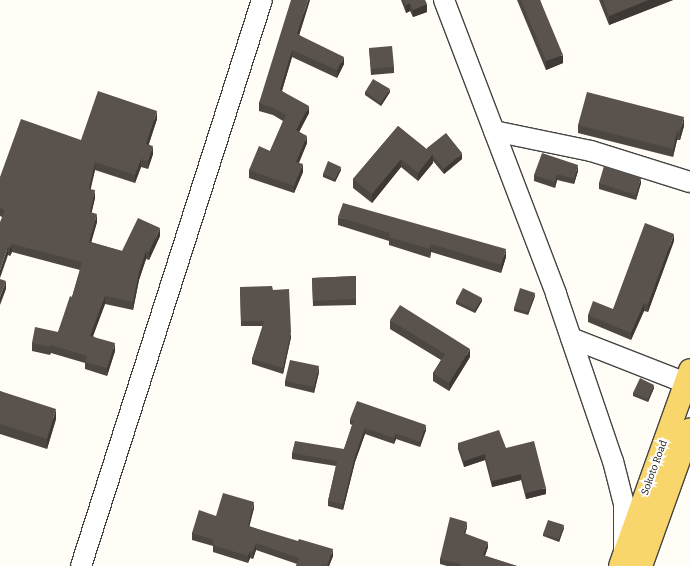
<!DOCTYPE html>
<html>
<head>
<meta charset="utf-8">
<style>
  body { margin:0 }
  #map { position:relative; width:690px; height:566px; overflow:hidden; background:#fffdf5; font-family:Bitter,serif }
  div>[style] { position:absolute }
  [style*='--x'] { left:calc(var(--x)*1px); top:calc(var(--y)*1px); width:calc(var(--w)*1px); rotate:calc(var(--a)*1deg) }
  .roads { filter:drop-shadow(1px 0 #444) drop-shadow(-1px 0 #444) drop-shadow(0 1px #444) drop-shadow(0 -1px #444) }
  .minor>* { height:20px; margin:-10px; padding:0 10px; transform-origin:10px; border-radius:10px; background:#fff }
  .major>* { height:22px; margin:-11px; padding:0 11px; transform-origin:11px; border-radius:11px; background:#f9d66b }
  .wall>* { inset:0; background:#4d4742 }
  .shaded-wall>* { inset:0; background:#3f3936 }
  .building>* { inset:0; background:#5a524d }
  span { translate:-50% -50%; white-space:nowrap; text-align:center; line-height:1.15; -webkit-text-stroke:4px #fff; paint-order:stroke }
  .street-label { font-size:10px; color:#111 }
</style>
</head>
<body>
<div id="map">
  <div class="roads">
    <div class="minor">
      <div style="--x:444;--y:0;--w:315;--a:69.1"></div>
      <div style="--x:556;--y:294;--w:176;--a:71.2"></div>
      <div style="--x:613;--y:461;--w:44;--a:75.7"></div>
      <div style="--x:624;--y:504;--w:46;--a:90"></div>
      <div style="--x:494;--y:131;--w:99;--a:11.7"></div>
      <div style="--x:591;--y:151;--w:104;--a:17.4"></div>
      <div style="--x:571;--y:338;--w:123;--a:21.4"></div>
      <div style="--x:81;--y:566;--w:594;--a:-72.27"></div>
    </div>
    <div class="major">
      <div style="--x:620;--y:566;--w:208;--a:-70.3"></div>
      <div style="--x:641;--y:566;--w:145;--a:-70.3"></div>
    </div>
  </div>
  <div class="wall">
    <div style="clip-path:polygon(310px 0,299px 35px,344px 64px,337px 78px,292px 57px,282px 91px,309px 113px,299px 132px,307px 143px,299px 163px,303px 172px,294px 193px,249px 178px,249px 170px,270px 151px,283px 121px,273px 115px,259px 111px,259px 103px)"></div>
    <div style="clip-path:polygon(401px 0,425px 0,427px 12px,413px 17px,410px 11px,406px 13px)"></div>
    <div style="clip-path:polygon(517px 0,540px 0,563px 63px,546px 70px)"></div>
    <div style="clip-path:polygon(599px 0,673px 0,609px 25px)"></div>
    <div style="clip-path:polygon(369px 48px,394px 67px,394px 73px,371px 75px)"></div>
    <div style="clip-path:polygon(365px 92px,390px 92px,381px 106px,365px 95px)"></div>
    <div style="clip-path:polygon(157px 119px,149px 144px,153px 154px,148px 169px,141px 167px,135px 183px,95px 170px,90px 189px,95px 198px,91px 213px,97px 222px,91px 242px,122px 251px,160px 236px,149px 260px,146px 259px,139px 280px,133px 310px,105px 304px,93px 336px,115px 351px,107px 376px,85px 369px,85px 363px,51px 353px,50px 355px,32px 351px,32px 343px,58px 332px,72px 297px,80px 270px,12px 252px,10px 256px,8px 255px,2px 217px,0 216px,0 177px,81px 140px)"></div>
    <div style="clip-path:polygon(578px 125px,684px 126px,680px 140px,677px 140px,673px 157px,578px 133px)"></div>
    <div style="clip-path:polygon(398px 126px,427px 150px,427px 148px,462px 159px,444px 174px,433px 161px,433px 163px,418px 181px,401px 167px,372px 203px,353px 188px,353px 179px)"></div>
    <div style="clip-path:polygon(341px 170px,335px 182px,323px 177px,323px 174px)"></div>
    <div style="clip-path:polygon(578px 171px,574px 184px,557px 180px,555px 188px,534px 181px,534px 175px)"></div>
    <div style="clip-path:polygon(599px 183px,641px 183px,636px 200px,599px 189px)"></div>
    <div style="clip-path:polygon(338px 217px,506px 257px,501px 273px,431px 252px,430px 258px,389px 245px,389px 241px,338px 225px)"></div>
    <div style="clip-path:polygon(674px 241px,648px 312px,644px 311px,631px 340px,588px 322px,588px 315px,613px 309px)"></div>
    <div style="clip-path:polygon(356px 276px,356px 305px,313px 306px,312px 278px)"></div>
    <div style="clip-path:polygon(240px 287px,273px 290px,291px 337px,283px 374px,252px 364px,252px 359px,263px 326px,241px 326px)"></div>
    <div style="clip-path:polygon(535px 296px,528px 315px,514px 311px,514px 308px)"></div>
    <div style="clip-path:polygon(456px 301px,482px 301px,475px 313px,456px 304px)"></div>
    <div style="clip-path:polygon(390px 320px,470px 357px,449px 391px,433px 381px,433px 373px,441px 360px,390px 329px)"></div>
    <div style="clip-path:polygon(319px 372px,314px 393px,285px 386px,285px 381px)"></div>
    <div style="clip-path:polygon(654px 388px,648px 402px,633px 396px,633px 393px)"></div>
    <div style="clip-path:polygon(0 391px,56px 419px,47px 449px,0 434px)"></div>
    <div style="clip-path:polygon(350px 419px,426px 430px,420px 447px,396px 439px,394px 444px,365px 434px,355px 462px,343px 510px,328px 506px,328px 501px,336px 466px,292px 459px,292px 453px,344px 449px,352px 425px,350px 424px)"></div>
    <div style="clip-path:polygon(458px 443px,506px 448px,546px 494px,526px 499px,521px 480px,492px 487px,485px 460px,464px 467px,458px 449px)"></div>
    <div style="clip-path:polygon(254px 508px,249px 526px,333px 556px,329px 566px,296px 566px,297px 564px,256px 550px,253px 559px,250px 558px,248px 563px,213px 552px,213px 546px,192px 540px,192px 533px,216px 516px)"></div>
    <div style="clip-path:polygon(467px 527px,465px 534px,488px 547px,485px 556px,517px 566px,447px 566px,440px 564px,440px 559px)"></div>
    <div style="clip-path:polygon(564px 528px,559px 542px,543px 536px,543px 534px)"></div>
  </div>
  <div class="shaded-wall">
    <div style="clip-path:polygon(308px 0,310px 0,297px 42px,297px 34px)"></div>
    <div style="clip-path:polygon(648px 0,673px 0,609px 25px,609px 16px)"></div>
    <div style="clip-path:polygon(410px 3px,410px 11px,406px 13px,406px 5px)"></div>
    <div style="clip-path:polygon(427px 4px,427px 12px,413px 17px,413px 10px)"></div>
    <div style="clip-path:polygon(292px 50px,292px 57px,280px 97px,280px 90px)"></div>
    <div style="clip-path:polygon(563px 55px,563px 63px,546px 70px,546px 61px)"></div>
    <div style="clip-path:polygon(344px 57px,344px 64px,337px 78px,337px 70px)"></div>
    <div style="clip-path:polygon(390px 89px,390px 92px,381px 106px,381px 103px)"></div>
    <div style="clip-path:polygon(309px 106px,309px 113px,296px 138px,296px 130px)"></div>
    <div style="clip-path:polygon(157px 111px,157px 119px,146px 152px,146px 144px)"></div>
    <div style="clip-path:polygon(684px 117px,684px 126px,680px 140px,680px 132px)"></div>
    <div style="clip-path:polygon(677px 131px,677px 140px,673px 157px,673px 149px)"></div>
    <div style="clip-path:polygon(307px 136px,307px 143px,296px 169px,296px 162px)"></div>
    <div style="clip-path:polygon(153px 146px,153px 154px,148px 169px,148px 161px)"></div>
    <div style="clip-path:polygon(462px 153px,462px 159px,444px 174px,444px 169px)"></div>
    <div style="clip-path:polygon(433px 154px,433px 163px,418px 181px,418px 173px)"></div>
    <div style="clip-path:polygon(141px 159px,141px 167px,135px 183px,135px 175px)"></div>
    <div style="clip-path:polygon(401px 159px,401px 167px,372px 203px,372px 194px)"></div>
    <div style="clip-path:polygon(95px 162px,95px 170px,89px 197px,89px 189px)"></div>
    <div style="clip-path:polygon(303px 164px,303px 172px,294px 193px,294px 186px)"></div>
    <div style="clip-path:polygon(578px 165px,578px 171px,574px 184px,574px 179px)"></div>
    <div style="clip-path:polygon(341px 167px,341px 170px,335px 182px,335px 179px)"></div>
    <div style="clip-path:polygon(557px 174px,557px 180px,555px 188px,555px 182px)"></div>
    <div style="clip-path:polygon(641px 178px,641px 183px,636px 200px,636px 195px)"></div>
    <div style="clip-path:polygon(95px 190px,95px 198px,90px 220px,90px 212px)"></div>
    <div style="clip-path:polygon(97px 214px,97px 222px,89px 250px,89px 242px)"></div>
    <div style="clip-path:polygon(160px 228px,160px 236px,149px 260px,149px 252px)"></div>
    <div style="clip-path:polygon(674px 234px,674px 241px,648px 312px,648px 304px)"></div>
    <div style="clip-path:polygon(12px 244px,12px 252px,10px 256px,10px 248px)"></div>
    <div style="clip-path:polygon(431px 244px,431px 252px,430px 258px,430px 249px)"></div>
    <div style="clip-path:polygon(8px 247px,8px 255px,0 278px,0 270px)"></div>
    <div style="clip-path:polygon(506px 249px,506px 257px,501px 273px,501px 265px)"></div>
    <div style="clip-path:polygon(146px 251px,146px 259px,139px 280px,133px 310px,133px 302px,139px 272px)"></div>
    <div style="clip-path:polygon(6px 281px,6px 289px,0 305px,0 297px)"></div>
    <div style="clip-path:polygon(535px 293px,535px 296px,528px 315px,528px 312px)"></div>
    <div style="clip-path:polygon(105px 296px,105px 304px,90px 344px,90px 336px)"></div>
    <div style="clip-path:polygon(482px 298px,482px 301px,475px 313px,475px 310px)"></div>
    <div style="clip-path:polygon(644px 303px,644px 311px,631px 340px,631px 333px)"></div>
    <div style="clip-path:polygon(291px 332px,291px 337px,283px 374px,283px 368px)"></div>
    <div style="clip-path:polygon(115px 343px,115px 351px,107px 376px,107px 368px)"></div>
    <div style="clip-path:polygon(470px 349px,470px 357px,449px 391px,449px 383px)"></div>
    <div style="clip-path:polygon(319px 366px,319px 372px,314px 393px,314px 387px)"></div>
    <div style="clip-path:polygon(654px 385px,654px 388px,648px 402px,648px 399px)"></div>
    <div style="clip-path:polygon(56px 409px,56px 419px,47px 449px,47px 439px)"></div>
    <div style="clip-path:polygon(426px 425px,426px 430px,420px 447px,420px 442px)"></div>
    <div style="clip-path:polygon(365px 428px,365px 434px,355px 462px,343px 510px,343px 504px,355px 456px)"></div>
    <div style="clip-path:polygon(396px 433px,396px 439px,394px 444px,394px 438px)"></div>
    <div style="clip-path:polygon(485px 454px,485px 460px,464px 467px,464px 461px)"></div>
    <div style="clip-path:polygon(521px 474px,521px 480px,492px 487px,492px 481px)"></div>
    <div style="clip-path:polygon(546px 488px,546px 494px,526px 499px,526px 493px)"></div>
    <div style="clip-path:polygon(254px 502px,254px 508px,248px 532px,248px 526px)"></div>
    <div style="clip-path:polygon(467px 522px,467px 527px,464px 539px,464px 533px)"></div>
    <div style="clip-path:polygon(564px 525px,564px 528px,559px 542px,559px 539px)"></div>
    <div style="clip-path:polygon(488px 542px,488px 547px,483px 561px,483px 555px)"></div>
    <div style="clip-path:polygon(256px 543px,256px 550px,253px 559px,253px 552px)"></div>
    <div style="clip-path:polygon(333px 549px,333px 556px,329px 566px,327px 566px)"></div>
    <div style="clip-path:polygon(250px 551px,250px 558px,248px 563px,248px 556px)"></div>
  </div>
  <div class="building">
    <div style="clip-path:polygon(291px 0,308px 0,297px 34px,344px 57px,337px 70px,292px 50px,280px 90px,309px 106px,296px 130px,307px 136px,296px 162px,303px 164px,294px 186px,249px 170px,259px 146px,270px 151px,286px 115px,273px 108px,259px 103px)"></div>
    <div style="clip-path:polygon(404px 0,425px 0,427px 4px,413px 10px,410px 3px,406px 5px)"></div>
    <div style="clip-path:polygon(521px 0,540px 0,563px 55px,546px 61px)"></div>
    <div style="clip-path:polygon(603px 0,648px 0,609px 16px)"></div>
    <div style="clip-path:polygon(392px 46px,394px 67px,371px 69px,369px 48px)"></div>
    <div style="clip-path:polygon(373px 79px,390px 89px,381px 103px,365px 92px)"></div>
    <div style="clip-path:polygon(98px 91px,157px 111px,146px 144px,153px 146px,148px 161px,141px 159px,135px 175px,95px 162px,89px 189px,95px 190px,90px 212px,97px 214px,89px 242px,122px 251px,138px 218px,160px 228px,149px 252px,146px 251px,139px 272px,133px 302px,105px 296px,90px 336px,115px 343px,107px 368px,85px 362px,87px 356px,51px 345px,50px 347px,32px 343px,35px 327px,58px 332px,70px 296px,72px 297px,82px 262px,12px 244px,10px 248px,8px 247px,0 270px,0 222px,5px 210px,0 208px,0 177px,21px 119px,81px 140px)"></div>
    <div style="clip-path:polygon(587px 92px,684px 117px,680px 132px,677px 131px,673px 149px,578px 125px)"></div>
    <div style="clip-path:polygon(398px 126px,433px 154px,418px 173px,401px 159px,372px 194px,353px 179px)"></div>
    <div style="clip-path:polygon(446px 133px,462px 153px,444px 169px,432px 155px,433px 154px,427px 148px)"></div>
    <div style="clip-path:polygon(542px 153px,578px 165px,574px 179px,557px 174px,555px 182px,534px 175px)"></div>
    <div style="clip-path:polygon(328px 161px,341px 167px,335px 179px,323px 174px)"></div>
    <div style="clip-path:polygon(604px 166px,641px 178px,636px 195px,599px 183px)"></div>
    <div style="clip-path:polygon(343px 203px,506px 249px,501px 265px,431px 244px,430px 249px,389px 237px,390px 233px,338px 217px)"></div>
    <div style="clip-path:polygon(645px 223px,674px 234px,648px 304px,644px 303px,631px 333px,588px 315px,593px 301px,613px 309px)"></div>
    <div style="clip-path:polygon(356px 276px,356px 299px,313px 301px,312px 278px)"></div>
    <div style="clip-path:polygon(0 279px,6px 281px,0 297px)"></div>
    <div style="clip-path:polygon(272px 286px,273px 290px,289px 289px,291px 332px,283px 368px,252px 359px,264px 321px,241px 321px,240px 287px)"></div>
    <div style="clip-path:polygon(463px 288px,482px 298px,475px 310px,456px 301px)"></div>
    <div style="clip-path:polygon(520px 288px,535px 293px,528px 312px,514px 308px)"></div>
    <div style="clip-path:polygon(400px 305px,470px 349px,449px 383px,433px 373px,445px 354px,390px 320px)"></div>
    <div style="clip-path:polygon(290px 360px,319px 366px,314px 387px,285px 381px)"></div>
    <div style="clip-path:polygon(640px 378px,654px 385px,648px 399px,633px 393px)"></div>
    <div style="clip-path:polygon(0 391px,56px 409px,47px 439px,0 424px)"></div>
    <div style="clip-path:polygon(357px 401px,426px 425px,420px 442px,396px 433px,394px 438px,365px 428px,355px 456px,343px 504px,328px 501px,337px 461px,292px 453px,295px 441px,344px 449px,354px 420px,350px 419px)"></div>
    <div style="clip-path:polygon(499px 430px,506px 448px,534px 441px,546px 488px,526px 493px,521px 474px,492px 481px,485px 454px,464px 461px,458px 443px)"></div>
    <div style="clip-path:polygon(223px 493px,254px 502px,248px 526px,298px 541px,299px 539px,333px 549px,327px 566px,322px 565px,322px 566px,296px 566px,299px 558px,256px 543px,253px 552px,250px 551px,248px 556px,213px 545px,214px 540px,192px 533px,199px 510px,216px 516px)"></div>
    <div style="clip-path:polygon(450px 517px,467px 522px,464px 533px,488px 542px,483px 555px,517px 566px,461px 566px,461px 564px,440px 559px)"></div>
    <div style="clip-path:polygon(548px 520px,564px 525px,559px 539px,543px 534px)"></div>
  </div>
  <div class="street-label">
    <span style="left:655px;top:468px;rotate:-70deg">Sokoto Road</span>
  </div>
</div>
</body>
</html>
